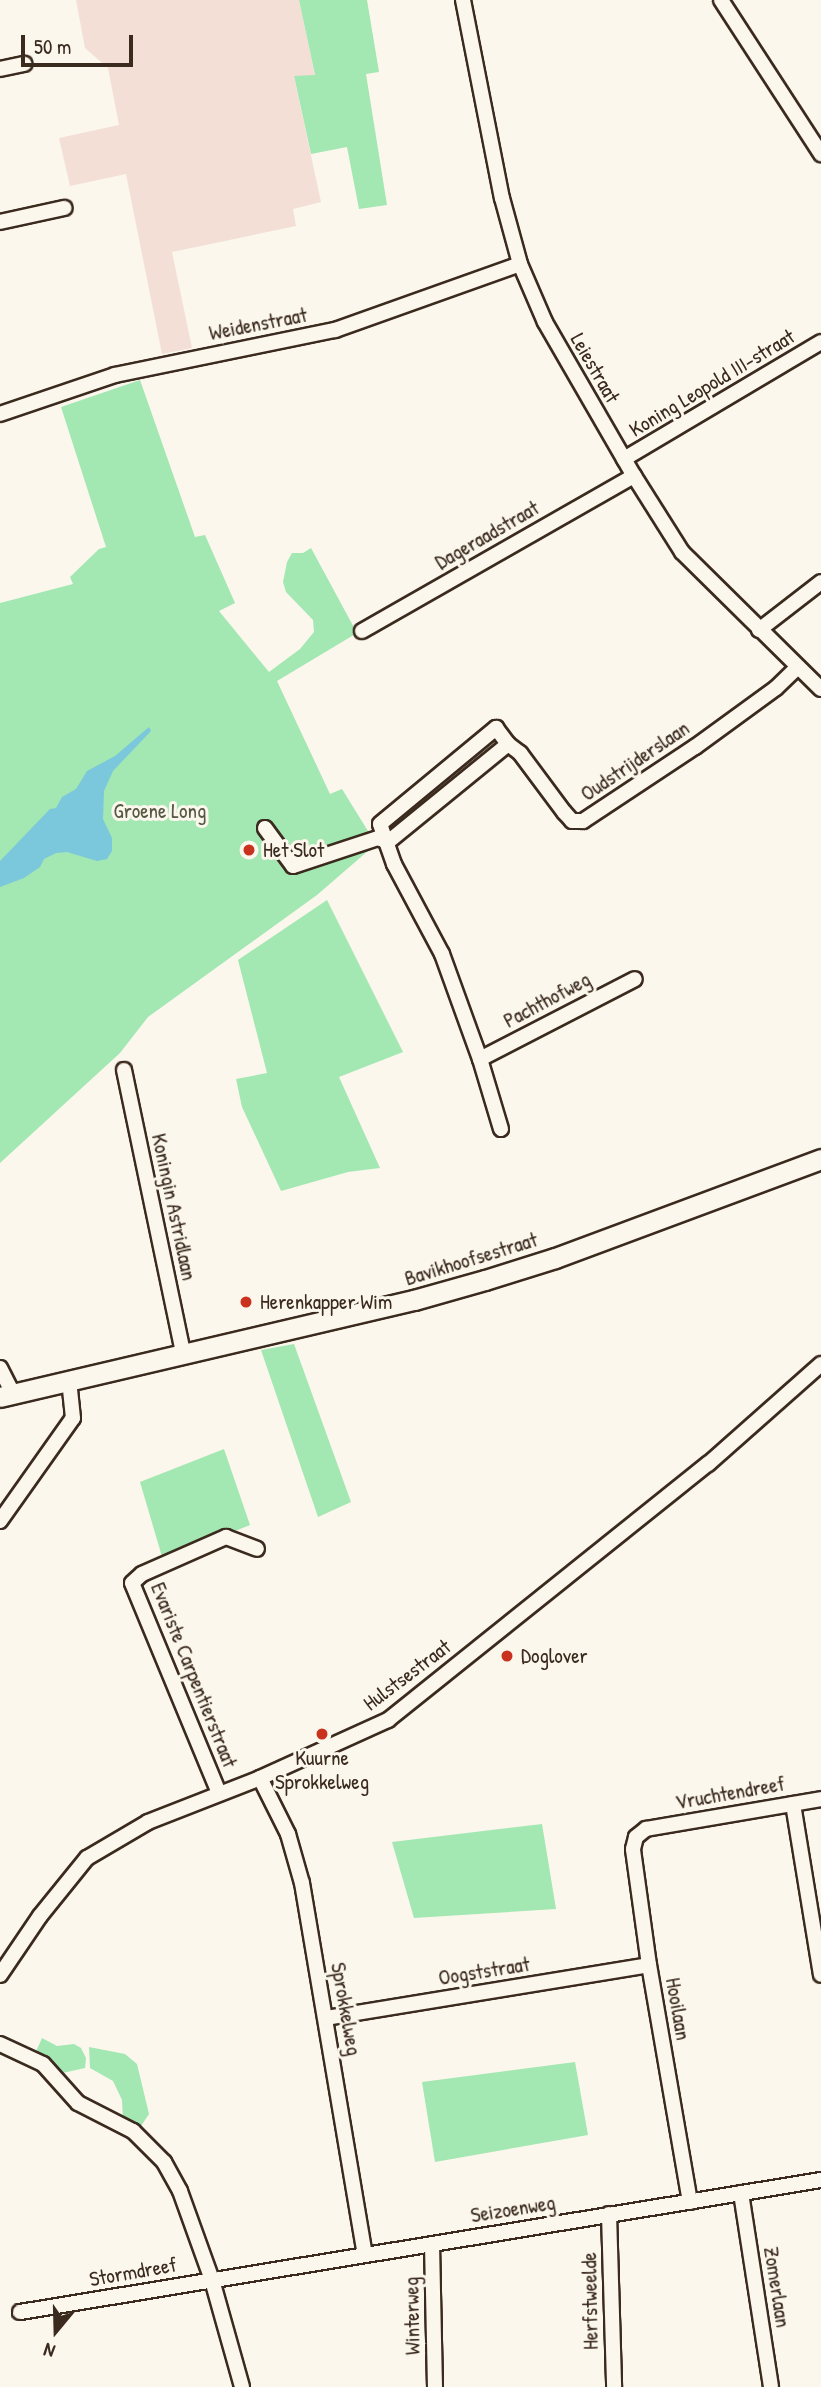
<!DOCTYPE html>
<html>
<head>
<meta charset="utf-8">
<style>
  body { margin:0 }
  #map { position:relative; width:821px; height:2387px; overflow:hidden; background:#fbf7ec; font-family:"Patrick Hand",sans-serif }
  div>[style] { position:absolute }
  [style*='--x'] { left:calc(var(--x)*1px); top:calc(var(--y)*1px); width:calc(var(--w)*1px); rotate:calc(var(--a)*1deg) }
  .built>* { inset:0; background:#f3dfd5 }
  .green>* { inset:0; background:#a3e7b2 }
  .water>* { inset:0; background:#7bc7db }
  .roads { filter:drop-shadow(2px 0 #3b2a1e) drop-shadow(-2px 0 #3b2a1e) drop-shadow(0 2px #3b2a1e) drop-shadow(0 -2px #3b2a1e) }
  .street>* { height:14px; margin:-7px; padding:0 7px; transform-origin:7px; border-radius:7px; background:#fbf7ec }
  .secondary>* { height:19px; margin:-9.5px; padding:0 9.5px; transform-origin:9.5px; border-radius:9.5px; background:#fbf7ec }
  .dots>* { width:19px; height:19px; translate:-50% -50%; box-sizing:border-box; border:4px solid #fbf7ec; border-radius:50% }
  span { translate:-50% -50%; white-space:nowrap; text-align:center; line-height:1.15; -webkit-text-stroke:6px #fbf7ec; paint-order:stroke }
  .street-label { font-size:21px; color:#3b2a1e }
  .park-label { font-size:21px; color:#555943 }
  .poi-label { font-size:21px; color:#3b2a1e }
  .left { translate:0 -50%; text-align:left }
  .north { position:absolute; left:21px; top:2296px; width:70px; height:70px; -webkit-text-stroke:5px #fbf7ec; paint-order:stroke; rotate:199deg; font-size:19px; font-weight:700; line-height:28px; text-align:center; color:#3b2a1e }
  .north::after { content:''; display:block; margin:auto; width:24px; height:32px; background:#3b2a1e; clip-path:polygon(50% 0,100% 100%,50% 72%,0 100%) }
  .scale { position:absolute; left:21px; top:35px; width:112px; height:32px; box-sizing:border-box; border:4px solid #3b2a1e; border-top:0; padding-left:9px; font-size:21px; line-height:24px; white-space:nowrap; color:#3b2a1e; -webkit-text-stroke:5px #fbf7ec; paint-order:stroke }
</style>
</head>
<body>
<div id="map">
  <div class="built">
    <div style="clip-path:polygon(76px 0,299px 0,315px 76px,294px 77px,321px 202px,293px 209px,296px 226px,172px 252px,192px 348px,162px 354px,126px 174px,70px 186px,59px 138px,119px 125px,108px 68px,85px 48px)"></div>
  </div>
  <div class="green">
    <div style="clip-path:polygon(299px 0,367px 0,379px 72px,366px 74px,387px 205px,359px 209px,347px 147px,311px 154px,294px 76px,315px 75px)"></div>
    <div style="clip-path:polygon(140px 380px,195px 537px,205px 535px,235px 603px,219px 611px,269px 672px,300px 649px,314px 632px,313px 620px,286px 592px,283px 582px,287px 562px,292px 553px,303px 553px,311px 548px,357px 633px,277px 681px,330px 794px,342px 789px,376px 844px,317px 895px,148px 1017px,120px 1053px,0 1163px,0 603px,73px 584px,70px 577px,99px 549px,106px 547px,61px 407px)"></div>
    <div style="clip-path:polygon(327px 900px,403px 1052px,339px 1077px,380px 1168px,348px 1172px,281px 1191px,242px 1107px,236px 1079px,267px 1073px,238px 960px)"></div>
    <div style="clip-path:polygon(294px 1344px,351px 1502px,318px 1517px,261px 1350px)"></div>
    <div style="clip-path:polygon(224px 1449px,250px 1525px,163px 1560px,140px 1482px)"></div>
    <div style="clip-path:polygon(542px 1824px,556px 1909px,414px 1918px,392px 1842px)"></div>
    <div style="clip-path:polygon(42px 2038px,57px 2046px,74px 2044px,81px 2048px,86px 2058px,85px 2068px,58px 2074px,35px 2054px)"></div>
    <div style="clip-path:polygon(89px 2047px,125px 2054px,137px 2064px,149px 2114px,139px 2129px,123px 2120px,122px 2100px,113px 2081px,90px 2068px)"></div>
    <div style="clip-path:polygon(575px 2062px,588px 2135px,435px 2162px,422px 2082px)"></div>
  </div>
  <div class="water">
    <div style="clip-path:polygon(149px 727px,151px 731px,113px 771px,104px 791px,103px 819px,112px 838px,112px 851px,107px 859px,97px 861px,67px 852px,56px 853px,44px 859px,40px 867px,24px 878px,0 887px,0 861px,50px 809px,56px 808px,62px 797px,76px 789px,87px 771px,115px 756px)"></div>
  </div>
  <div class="roads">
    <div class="street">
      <div style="--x:463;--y:0;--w:202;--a:78.9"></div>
      <div style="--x:502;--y:198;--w:68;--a:74.7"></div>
      <div style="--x:520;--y:264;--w:63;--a:66.7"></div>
      <div style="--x:545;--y:322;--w:178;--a:60"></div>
      <div style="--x:634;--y:476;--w:90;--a:57.7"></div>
      <div style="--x:682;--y:552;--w:195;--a:44.6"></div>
      <div style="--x:721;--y:0;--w:184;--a:57"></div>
      <div style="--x:0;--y:69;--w:25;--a:-12"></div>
      <div style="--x:0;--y:222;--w:66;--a:-12.3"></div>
      <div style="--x:0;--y:414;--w:121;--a:-18.7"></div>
      <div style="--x:115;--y:375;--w:225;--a:-11.6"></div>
      <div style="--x:335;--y:330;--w:196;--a:-19.6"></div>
      <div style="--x:624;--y:459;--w:229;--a:-30.7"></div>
      <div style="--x:759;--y:630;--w:78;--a:-37.7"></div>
      <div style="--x:362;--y:631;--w:313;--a:-29.7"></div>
      <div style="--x:265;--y:828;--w:47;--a:53.6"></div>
      <div style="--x:293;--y:866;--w:89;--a:-18.2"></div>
      <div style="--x:378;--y:838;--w:11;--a:22"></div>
      <div style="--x:388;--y:842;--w:155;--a:-39.2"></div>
      <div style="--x:480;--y:1059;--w:174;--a:-27.3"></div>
      <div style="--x:124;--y:1070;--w:289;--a:78.2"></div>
      <div style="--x:501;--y:1129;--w:73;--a:-106.7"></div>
      <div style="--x:480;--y:1059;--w:112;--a:-109.9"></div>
      <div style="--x:442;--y:954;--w:102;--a:-118.1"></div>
      <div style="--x:394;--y:864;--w:42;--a:-109.3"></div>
      <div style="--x:380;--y:824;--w:151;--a:-39.6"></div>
      <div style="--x:496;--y:728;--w:20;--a:53"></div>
      <div style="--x:508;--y:744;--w:15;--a:37"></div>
      <div style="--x:520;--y:753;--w:74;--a:53.3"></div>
      <div style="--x:564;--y:812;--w:12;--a:48"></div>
      <div style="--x:572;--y:821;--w:11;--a:0"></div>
      <div style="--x:583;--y:821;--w:134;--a:-33.5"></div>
      <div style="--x:695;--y:747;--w:100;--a:-36.1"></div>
      <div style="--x:776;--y:688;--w:30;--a:-44"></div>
      <div style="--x:0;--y:1368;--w:28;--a:63"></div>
      <div style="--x:0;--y:1521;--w:126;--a:-54.7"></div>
      <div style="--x:73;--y:1418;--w:38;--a:-96"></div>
      <div style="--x:260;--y:1778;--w:63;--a:63.4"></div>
      <div style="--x:288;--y:1834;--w:51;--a:74.1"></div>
      <div style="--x:302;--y:1883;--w:376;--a:80.4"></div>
      <div style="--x:219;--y:1793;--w:227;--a:-112.5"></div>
      <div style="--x:132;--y:1583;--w:13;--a:-42"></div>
      <div style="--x:142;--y:1574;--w:92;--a:-23.8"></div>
      <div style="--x:226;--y:1537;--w:33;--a:21"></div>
      <div style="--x:793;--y:1804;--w:173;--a:80.7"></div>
      <div style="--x:0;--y:1975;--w:71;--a:-55.9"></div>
      <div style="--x:40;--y:1916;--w:75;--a:-51"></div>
      <div style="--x:87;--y:1858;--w:71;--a:-30.5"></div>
      <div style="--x:148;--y:1822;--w:120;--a:-21.4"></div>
      <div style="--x:260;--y:1778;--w:141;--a:-24.4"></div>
      <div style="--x:388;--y:1720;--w:410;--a:-38.7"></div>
      <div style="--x:708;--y:1464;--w:151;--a:-41.5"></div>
      <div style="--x:326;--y:2018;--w:327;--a:-9.3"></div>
      <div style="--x:0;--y:2044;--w:47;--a:24.9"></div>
      <div style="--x:43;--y:2064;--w:52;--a:48.1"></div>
      <div style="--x:78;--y:2103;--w:62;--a:27"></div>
      <div style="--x:133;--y:2131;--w:44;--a:45"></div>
      <div style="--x:164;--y:2162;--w:33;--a:61"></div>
      <div style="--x:180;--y:2191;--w:95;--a:70.2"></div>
      <div style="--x:212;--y:2280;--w:111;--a:74.3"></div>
      <div style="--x:741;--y:2193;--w:196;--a:81.2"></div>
      <div style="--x:690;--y:2202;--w:241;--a:-99.8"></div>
      <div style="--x:649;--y:1965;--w:117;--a:-97.9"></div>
      <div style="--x:633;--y:1849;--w:12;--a:-76"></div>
      <div style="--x:636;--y:1837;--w:13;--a:-39"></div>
      <div style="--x:646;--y:1829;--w:178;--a:-9.7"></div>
      <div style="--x:609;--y:2214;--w:173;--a:88.3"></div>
      <div style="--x:432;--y:2244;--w:143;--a:88.8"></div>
      <div style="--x:20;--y:2312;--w:812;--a:-9.36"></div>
    </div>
    <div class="secondary">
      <div style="--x:0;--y:1397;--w:425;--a:-13.2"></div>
      <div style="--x:414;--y:1300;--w:74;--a:-15.7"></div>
      <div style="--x:485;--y:1280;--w:73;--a:-17.4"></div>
      <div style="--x:555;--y:1258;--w:284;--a:-20.4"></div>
    </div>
  </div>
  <div class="dots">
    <div style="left:249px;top:850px;background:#c8321e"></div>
    <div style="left:246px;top:1302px;background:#c8321e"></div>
    <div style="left:507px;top:1656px;background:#c8321e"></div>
    <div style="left:322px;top:1734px;background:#c8321e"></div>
  </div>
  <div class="street-label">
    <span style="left:258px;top:324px;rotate:-11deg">Weidenstraat</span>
    <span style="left:595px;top:368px;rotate:60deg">Leiestraat</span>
    <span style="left:712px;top:383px;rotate:-31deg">Koning Leopold III-straat</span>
    <span style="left:487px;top:535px;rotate:-30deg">Dageraadstraat</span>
    <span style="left:635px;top:761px;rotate:-34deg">Oudstrijderslaan</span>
    <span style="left:547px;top:1000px;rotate:-28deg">Pachthofweg</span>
    <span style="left:174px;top:1207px;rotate:78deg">Koningin Astridlaan</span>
    <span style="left:471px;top:1259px;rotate:-17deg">Bavikhoofsestraat</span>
    <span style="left:194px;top:1675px;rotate:68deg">Evariste Carpentierstraat</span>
    <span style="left:407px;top:1675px;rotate:-37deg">Hulstsestraat</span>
    <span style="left:730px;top:1793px;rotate:-10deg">Vruchtendreef</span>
    <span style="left:484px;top:1971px;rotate:-9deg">Oogststraat</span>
    <span style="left:346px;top:2009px;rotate:80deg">Sprokkelweg</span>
    <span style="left:678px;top:2009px;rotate:80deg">Hooilaan</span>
    <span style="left:513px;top:2209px;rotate:-9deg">Seizoenweg</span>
    <span style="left:133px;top:2272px;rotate:-10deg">Stormdreef</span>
    <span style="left:777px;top:2287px;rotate:81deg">Zomerlaan</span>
    <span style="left:590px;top:2301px;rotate:-91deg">Herfstweelde</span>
    <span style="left:412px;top:2316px;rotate:-91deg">Winterweg</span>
  </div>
  <div class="park-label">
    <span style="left:160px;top:811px">Groene Long</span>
  </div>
  <div class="poi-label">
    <span class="left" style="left:263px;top:850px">Het Slot</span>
    <span class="left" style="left:260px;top:1302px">Herenkapper Wim</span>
    <span class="left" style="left:521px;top:1656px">Doglover</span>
    <span style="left:322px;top:1770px">Kuurne<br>Sprokkelweg</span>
  </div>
  <div class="north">N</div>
  <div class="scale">50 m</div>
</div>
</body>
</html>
